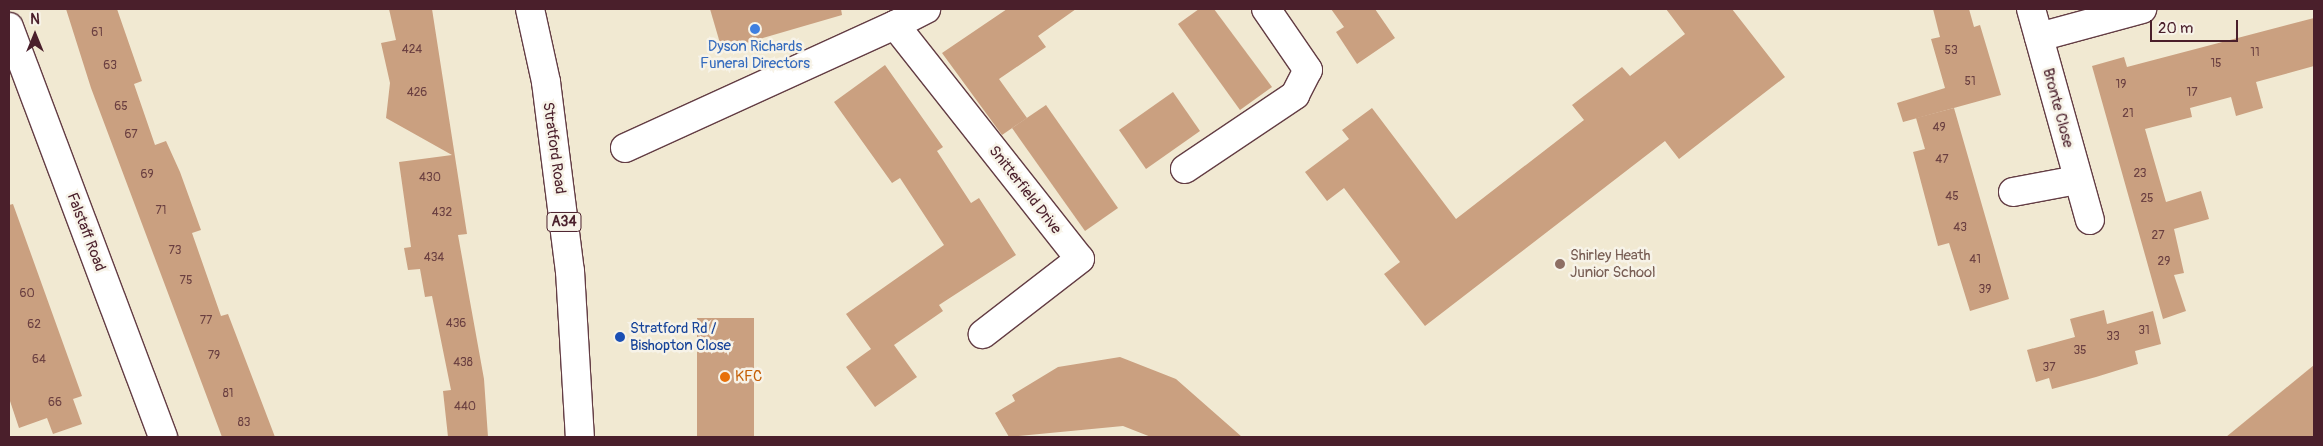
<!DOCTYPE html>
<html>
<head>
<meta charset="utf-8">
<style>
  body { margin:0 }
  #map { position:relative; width:2323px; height:446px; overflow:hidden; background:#f1e9d2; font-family:Pangolin,sans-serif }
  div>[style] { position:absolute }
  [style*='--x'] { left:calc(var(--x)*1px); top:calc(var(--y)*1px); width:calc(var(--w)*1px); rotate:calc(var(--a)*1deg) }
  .building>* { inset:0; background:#caa080 }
  .roads { filter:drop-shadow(1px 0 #633d44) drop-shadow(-1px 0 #633d44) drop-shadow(0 1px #633d44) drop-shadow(0 -1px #633d44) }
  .minor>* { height:28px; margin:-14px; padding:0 14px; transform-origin:14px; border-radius:14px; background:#fff }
  .trunk>* { height:28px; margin:-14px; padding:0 14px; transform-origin:14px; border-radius:14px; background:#fff }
  .dots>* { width:14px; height:14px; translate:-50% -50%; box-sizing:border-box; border:2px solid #f7f3e8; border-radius:50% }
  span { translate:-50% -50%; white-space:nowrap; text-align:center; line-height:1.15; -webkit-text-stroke:5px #f7f3e8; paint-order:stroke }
  .number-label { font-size:12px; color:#6a3f40 }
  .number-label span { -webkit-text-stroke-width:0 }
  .shield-label span { padding:1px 4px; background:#f7f3e8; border:1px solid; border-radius:4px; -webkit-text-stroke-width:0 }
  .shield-label { font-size:14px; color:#4a1f2b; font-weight:700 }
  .shop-label { font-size:15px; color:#366cbe }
  .street-label { font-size:15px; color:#4a1f2b }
  .education-label { font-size:15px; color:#785e54 }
  .left { translate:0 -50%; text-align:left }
  .transit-label { font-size:15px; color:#164399 }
  .food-label { font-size:15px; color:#c56008 }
  .frame { position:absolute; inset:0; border:10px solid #4a1f2b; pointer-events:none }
  .north { position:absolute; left:10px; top:10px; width:50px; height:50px; -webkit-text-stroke:4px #f7f3e8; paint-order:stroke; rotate:0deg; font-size:14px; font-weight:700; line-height:20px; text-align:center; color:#4a1f2b }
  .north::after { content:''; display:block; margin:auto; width:18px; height:22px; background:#4a1f2b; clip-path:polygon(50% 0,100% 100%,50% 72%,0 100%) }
  .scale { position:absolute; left:2150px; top:20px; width:88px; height:22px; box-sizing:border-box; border:2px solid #4a1f2b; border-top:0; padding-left:6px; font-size:15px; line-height:18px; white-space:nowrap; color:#4a1f2b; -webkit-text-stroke:4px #f7f3e8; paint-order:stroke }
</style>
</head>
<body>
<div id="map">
  <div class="building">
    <div style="clip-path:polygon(66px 9px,117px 9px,142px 81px,134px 84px,155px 145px,166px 141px,180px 172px,201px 230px,192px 233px,221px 316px,228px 314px,275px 437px,222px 437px,91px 88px)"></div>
    <div style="clip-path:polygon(389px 9px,432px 9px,467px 234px,458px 235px,484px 379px,488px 437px,448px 437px,443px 391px,451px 390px,432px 296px,425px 297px,420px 269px,408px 270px,404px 248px,411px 247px,399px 162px,452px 155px,386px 118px,390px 83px,381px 43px,396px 40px)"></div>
    <div style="clip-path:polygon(710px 9px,841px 9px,842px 15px,722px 50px)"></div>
    <div style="clip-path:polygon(1007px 9px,1076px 9px,1038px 36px,1046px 47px,999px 79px,1027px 118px,1002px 135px,942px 53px)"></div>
    <div style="clip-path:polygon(1199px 9px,1214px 9px,1272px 87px,1240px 110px,1178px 24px)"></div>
    <div style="clip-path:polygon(1331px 9px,1375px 9px,1395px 38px,1357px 64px,1336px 32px,1344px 27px)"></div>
    <div style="clip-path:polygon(1666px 9px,1732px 9px,1785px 77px,1679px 159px,1665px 141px,1425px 326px,1384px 274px,1400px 262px,1344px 188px,1327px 201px,1305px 172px,1349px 139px,1342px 130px,1372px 108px,1456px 219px,1584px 120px,1572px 105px,1622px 67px,1630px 76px,1685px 34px)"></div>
    <div style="clip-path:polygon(1933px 9px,1969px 9px,1974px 27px,1980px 25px,2001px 95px,1903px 122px,1897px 103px,1945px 88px,1931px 39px,1940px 37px)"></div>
    <div style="clip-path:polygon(2314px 18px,2314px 66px,2256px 82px,2263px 108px,2236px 116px,2231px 97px,2190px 108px,2192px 117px,2145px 129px,2166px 202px,2201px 191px,2209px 219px,2174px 229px,2184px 273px,2174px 275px,2186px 311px,2163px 319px,2092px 66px,2124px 57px,2127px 67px)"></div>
    <div style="clip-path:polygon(885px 65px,943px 147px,937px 151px,971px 203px,979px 198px,1016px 255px,939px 305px,943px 311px,894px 345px,917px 377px,875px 407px,846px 367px,871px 349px,846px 314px,944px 245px,900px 178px,892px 183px,834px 102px)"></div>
    <div style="clip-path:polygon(1173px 92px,1200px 131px,1146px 169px,1119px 130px)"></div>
    <div style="clip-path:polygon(1046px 105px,1118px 208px,1085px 231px,1012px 128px)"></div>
    <div style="clip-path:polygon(1954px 108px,2009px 299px,1970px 311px,1949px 243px,1938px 246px,1913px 152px,1925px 149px,1916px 118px)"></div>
    <div style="clip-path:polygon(13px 204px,82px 396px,73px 399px,82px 424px,53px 434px,47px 418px,19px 428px,9px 398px,9px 205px)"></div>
    <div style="clip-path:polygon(2104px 310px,2107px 324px,2153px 311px,2161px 344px,2135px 351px,2138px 364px,2096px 377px,2052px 389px,2049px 378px,2036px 382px,2027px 350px,2075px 337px,2070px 319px)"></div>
    <div style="clip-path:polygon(697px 318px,754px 318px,754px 437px,697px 437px)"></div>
    <div style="clip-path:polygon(1120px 357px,1176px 379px,1242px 437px,1151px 437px,1123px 426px,1009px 437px,995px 413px,1015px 401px,1012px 395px,1058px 367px)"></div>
    <div style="clip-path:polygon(2314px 365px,2314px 437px,2226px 437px)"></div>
  </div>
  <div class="roads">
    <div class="minor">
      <div style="--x:2031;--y:9;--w:219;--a:74.4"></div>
      <div style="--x:895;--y:25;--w:35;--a:-27"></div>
      <div style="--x:9;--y:27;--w:438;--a:69.4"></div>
      <div style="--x:2039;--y:37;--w:107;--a:-15.2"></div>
      <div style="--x:625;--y:148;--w:297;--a:-24.5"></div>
      <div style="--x:895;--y:25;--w:298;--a:51.7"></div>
      <div style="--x:1080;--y:259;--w:123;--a:142.3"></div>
      <div style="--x:1185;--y:169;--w:133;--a:-33.9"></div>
      <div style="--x:1295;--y:95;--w:28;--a:-63"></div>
      <div style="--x:1308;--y:70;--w:74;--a:-124.5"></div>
      <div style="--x:2013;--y:192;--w:65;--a:-10.6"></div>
    </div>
    <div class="trunk">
      <div style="--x:530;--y:9;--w:75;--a:77.6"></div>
      <div style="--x:546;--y:82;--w:191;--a:82.8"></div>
      <div style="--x:570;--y:271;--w:166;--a:86.6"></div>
    </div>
  </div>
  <div class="dots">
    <div style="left:755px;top:29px;background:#3f7fe0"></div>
    <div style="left:1560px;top:264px;background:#8d6e63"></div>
    <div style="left:620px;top:337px;background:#1a4fb4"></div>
    <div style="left:725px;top:377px;background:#e8710a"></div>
  </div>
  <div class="number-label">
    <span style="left:97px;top:33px">61</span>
    <span style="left:412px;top:50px">424</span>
    <span style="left:1951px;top:51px">53</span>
    <span style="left:2255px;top:53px">11</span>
    <span style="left:2216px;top:64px">15</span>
    <span style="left:110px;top:66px">63</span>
    <span style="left:1970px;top:82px">51</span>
    <span style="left:2121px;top:85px">19</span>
    <span style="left:417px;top:93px">426</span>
    <span style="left:2192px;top:93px">17</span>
    <span style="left:121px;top:107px">65</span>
    <span style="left:2128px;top:114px">21</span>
    <span style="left:1939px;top:128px">49</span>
    <span style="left:131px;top:135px">67</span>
    <span style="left:1942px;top:160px">47</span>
    <span style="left:2140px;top:174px">23</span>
    <span style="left:147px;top:175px">69</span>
    <span style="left:430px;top:178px">430</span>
    <span style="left:1952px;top:197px">45</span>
    <span style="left:2147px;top:199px">25</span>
    <span style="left:161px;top:211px">71</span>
    <span style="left:442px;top:213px">432</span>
    <span style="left:1960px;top:228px">43</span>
    <span style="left:2158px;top:236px">27</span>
    <span style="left:175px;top:251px">73</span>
    <span style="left:434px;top:258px">434</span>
    <span style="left:1975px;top:260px">41</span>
    <span style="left:2164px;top:262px">29</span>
    <span style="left:186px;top:281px">75</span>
    <span style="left:1985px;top:290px">39</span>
    <span style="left:27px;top:294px">60</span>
    <span style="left:206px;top:321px">77</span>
    <span style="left:456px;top:324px">436</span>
    <span style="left:34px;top:325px">62</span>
    <span style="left:2144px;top:331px">31</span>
    <span style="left:2113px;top:337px">33</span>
    <span style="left:2080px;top:351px">35</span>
    <span style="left:214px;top:356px">79</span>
    <span style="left:39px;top:360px">64</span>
    <span style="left:463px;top:363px">438</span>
    <span style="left:2049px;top:368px">37</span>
    <span style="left:228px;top:394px">81</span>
    <span style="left:55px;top:403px">66</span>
    <span style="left:465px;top:407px">440</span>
    <span style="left:244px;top:423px">83</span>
  </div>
  <div class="shield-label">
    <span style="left:564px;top:222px">A34</span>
  </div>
  <div class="shop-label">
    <span style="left:755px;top:55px">Dyson Richards<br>Funeral Directors</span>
  </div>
  <div class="street-label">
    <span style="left:2058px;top:108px;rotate:75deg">Bronte Close</span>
    <span style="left:554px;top:148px;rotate:82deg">Stratford Road</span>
    <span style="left:1025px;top:190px;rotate:52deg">Snitterfield Drive</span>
    <span style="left:86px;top:232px;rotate:69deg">Falstaff Road</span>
  </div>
  <div class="education-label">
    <span class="left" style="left:1570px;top:264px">Shirley Heath<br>Junior School</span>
  </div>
  <div class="transit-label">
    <span class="left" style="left:630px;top:337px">Stratford Rd /<br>Bishopton Close</span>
  </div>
  <div class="food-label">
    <span class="left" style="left:735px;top:377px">KFC</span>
  </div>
  <div class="frame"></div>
  <div class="north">N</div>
  <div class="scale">20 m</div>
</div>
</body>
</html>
